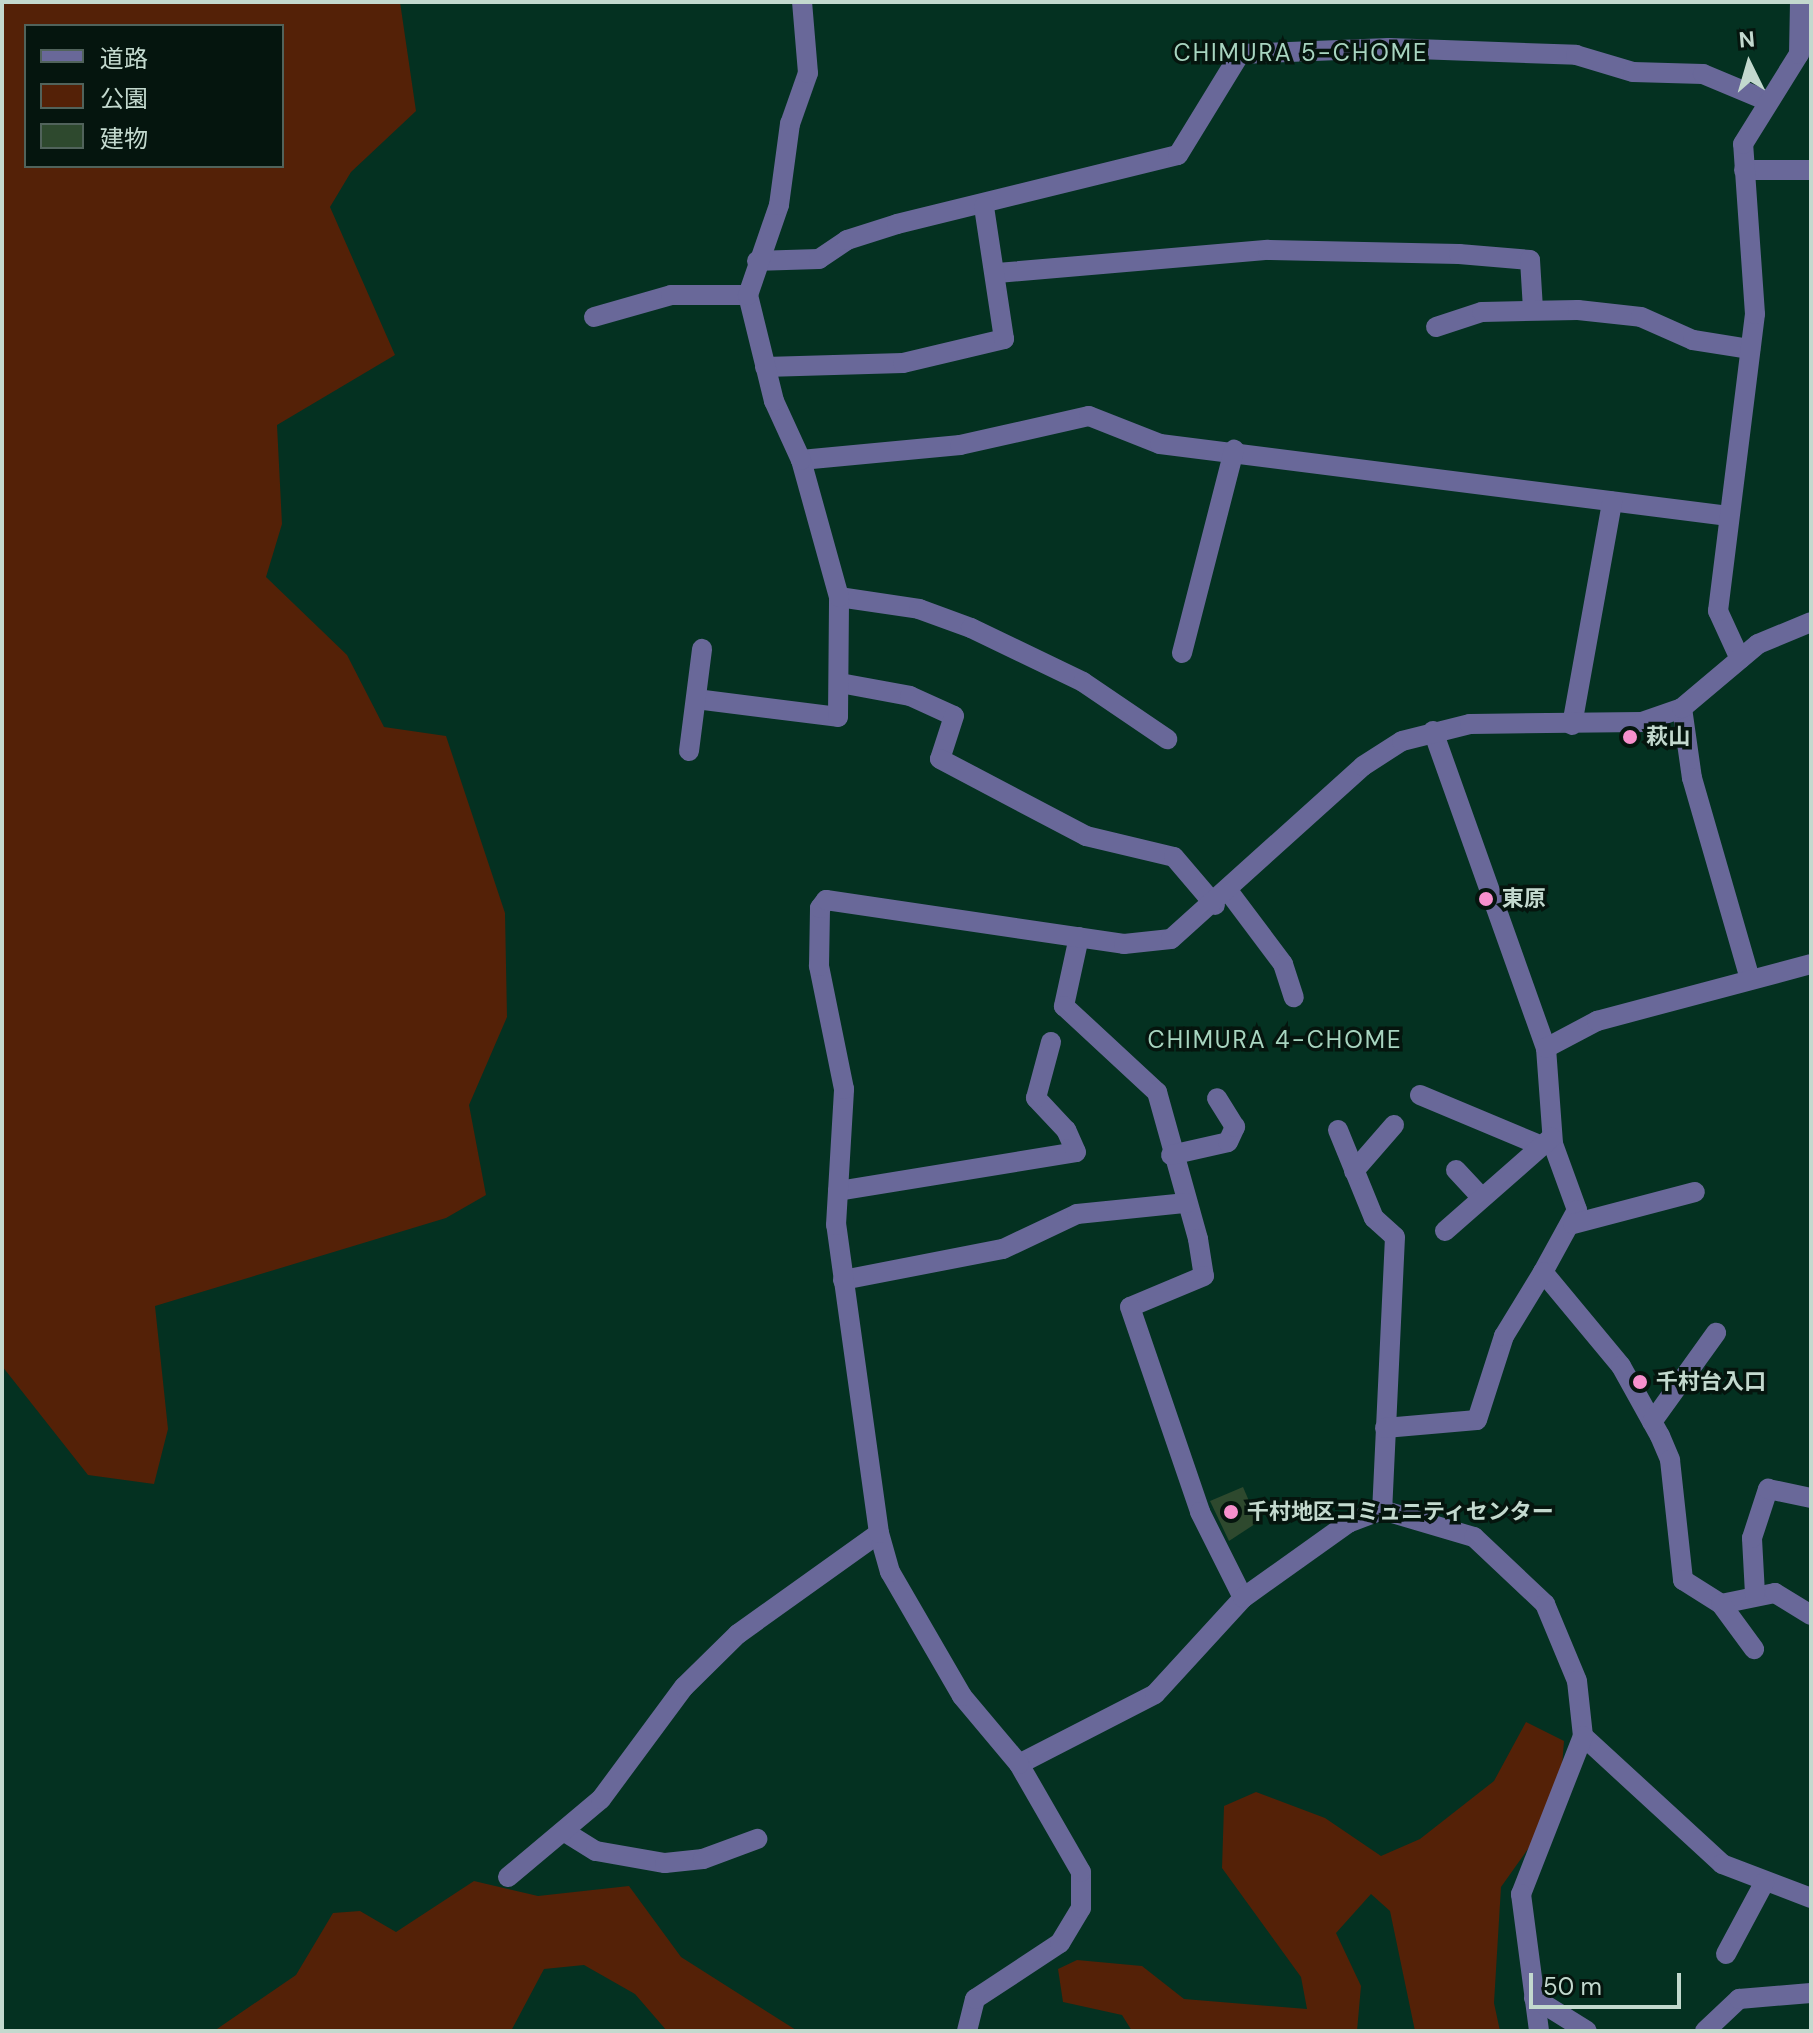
<!DOCTYPE html>
<html>
<head>
<meta charset="utf-8">
<style>
  body { margin:0 }
  #map { position:relative; width:1813px; height:2033px; overflow:hidden; background:#043121; font-family:"DM Sans","Noto Sans JP",sans-serif }
  div>[style] { position:absolute }
  [style*='--x'] { left:calc(var(--x)*1px); top:calc(var(--y)*1px); width:calc(var(--w)*1px); rotate:calc(var(--a)*1deg) }
  .green>* { inset:0; background:#542107 }
  .building>* { inset:0; background:#2e492e }
  .minor>* { height:20px; margin:-10px; padding:0 10px; transform-origin:10px; border-radius:10px; background:#696899 }
  .dots>* { width:22px; height:22px; translate:-50% -50%; box-sizing:border-box; border:4px solid #05150e; border-radius:50% }
  span { translate:-50% -50%; white-space:nowrap; text-align:center; line-height:1.15; -webkit-text-stroke:7px #05150e; paint-order:stroke }
  .poi-label { font-size:22px; color:#c3d9ce; font-weight:700 }
  .left { translate:0 -50%; text-align:left }
  .neighbourhood-label { font-size:24px; color:#a8d5c0; letter-spacing:2px }
  .frame { position:absolute; inset:0; border:4px solid #c3d9ce; pointer-events:none }
  .legend { position:absolute; left:24px; top:24px; width:260px; height:144px; box-sizing:border-box; background:#05150e; border:2px solid #51635b; margin:0; padding:10px 14px; list-style:none; font-size:24px; color:#c3d9ce }
  .legend li { display:flex; align-items:center; gap:16px; height:40px }
  .legend b { width:40px; border:2px solid #51635b }
  .north { position:absolute; left:1709px; top:24px; width:80px; height:80px; -webkit-text-stroke:6px #05150e; paint-order:stroke; rotate:355deg; font-size:22px; font-weight:700; line-height:32px; text-align:center; color:#c3d9ce }
  .north::after { content:''; display:block; margin:auto; width:28px; height:36px; background:#c3d9ce; clip-path:polygon(50% 0,100% 100%,50% 72%,0 100%) }
  .scale { position:absolute; left:1529px; top:1973px; width:152px; height:36px; box-sizing:border-box; border:4px solid #c3d9ce; border-top:0; padding-left:10px; font-size:24px; line-height:28px; white-space:nowrap; color:#c3d9ce; -webkit-text-stroke:6px #05150e; paint-order:stroke }
</style>
</head>
<body>
<div id="map">
  <div class="green">
    <div style="clip-path:polygon(evenodd,2px 2px,400px 2px,416px 111px,351px 172px,330px 207px,395px 355px,277px 425px,282px 524px,266px 577px,347px 655px,384px 727px,446px 736px,505px 913px,507px 1017px,469px 1105px,486px 1195px,446px 1218px,155px 1306px,168px 1429px,154px 1484px,88px 1475px,2px 1366px,2px 2px,26px 26px,282px 26px,282px 166px,26px 166px,26px 26px)"></div>
    <div style="clip-path:polygon(1526px 1722px,1564px 1741px,1559px 1805px,1501px 1887px,1494px 2003px,1500px 2031px,1415px 2031px,1390px 1911px,1371px 1894px,1336px 1933px,1361px 1986px,1357px 2031px,1132px 2031px,1122px 2015px,1063px 2002px,1058px 1969px,1077px 1960px,1142px 1966px,1184px 1999px,1307px 2009px,1301px 1977px,1222px 1868px,1224px 1806px,1256px 1792px,1325px 1818px,1381px 1856px,1420px 1839px,1494px 1781px)"></div>
    <div style="clip-path:polygon(474px 1881px,538px 1896px,629px 1886px,681px 1957px,796px 2030px,667px 2031px,635px 1994px,584px 1965px,544px 1969px,511px 2031px,214px 2031px,296px 1975px,333px 1913px,360px 1911px,396px 1932px)"></div>
  </div>
  <div class="building">
    <div style="clip-path:polygon(1243px 1487px,1258px 1522px,1229px 1541px,1210px 1501px)"></div>
  </div>
  <div class="minor">
    <div style="--x:1744;--y:170;--w:67;--a:0"></div>
    <div style="--x:757;--y:261;--w:62;--a:-1.8"></div>
    <div style="--x:819;--y:259;--w:34;--a:-34"></div>
    <div style="--x:847;--y:240;--w:52;--a:-17.7"></div>
    <div style="--x:897;--y:224;--w:289;--a:-13.8"></div>
    <div style="--x:1178;--y:155;--w:119;--a:-58.5"></div>
    <div style="--x:1240;--y:54;--w:149;--a:-2.3"></div>
    <div style="--x:1389;--y:48;--w:187;--a:2.1"></div>
    <div style="--x:1576;--y:55;--w:59;--a:16.6"></div>
    <div style="--x:1633;--y:72;--w:70;--a:1.6"></div>
    <div style="--x:1703;--y:74;--w:70;--a:22.6"></div>
    <div style="--x:997;--y:273;--w:272;--a:-4.9"></div>
    <div style="--x:1268;--y:250;--w:191;--a:1.2"></div>
    <div style="--x:1459;--y:254;--w:71;--a:4.8"></div>
    <div style="--x:1530;--y:260;--w:49;--a:86.5"></div>
    <div style="--x:594;--y:317;--w:80;--a:-15.9"></div>
    <div style="--x:671;--y:295;--w:77;--a:0"></div>
    <div style="--x:1436;--y:327;--w:48;--a:-18.1"></div>
    <div style="--x:1482;--y:312;--w:96;--a:-1.2"></div>
    <div style="--x:1578;--y:310;--w:63;--a:6.3"></div>
    <div style="--x:1641;--y:317;--w:57;--a:23.9"></div>
    <div style="--x:1693;--y:340;--w:58;--a:9"></div>
    <div style="--x:765;--y:367;--w:138;--a:-1.7"></div>
    <div style="--x:903;--y:363;--w:104;--a:-13.4"></div>
    <div style="--x:1004;--y:339;--w:134;--a:-98.6"></div>
    <div style="--x:801;--y:460;--w:160;--a:-5.4"></div>
    <div style="--x:960;--y:445;--w:132;--a:-12.7"></div>
    <div style="--x:1089;--y:416;--w:76;--a:21.5"></div>
    <div style="--x:1160;--y:444;--w:573;--a:7.22"></div>
    <div style="--x:839;--y:597;--w:81;--a:8.5"></div>
    <div style="--x:919;--y:609;--w:55;--a:20.1"></div>
    <div style="--x:971;--y:628;--w:124;--a:25.7"></div>
    <div style="--x:1083;--y:682;--w:102;--a:34.2"></div>
    <div style="--x:1182;--y:653;--w:210;--a:-75.6"></div>
    <div style="--x:1740;--y:659;--w:53;--a:-114.6"></div>
    <div style="--x:1718;--y:611;--w:299;--a:-82.9"></div>
    <div style="--x:1755;--y:314;--w:170;--a:-94"></div>
    <div style="--x:1743;--y:144;--w:106;--a:-58.1"></div>
    <div style="--x:1799;--y:54;--w:52;--a:-88.9"></div>
    <div style="--x:840;--y:683;--w:71;--a:10.5"></div>
    <div style="--x:910;--y:696;--w:48;--a:24.4"></div>
    <div style="--x:954;--y:716;--w:45;--a:108"></div>
    <div style="--x:940;--y:759;--w:165;--a:27.8"></div>
    <div style="--x:1086;--y:836;--w:90;--a:13.4"></div>
    <div style="--x:1174;--y:857;--w:63;--a:49.5"></div>
    <div style="--x:696;--y:699;--w:143;--a:7.2"></div>
    <div style="--x:838;--y:717;--w:120;--a:-89.5"></div>
    <div style="--x:839;--y:597;--w:142;--a:-105.5"></div>
    <div style="--x:801;--y:460;--w:65;--a:-114.6"></div>
    <div style="--x:774;--y:401;--w:109;--a:-103.8"></div>
    <div style="--x:748;--y:295;--w:95;--a:-71"></div>
    <div style="--x:779;--y:205;--w:82;--a:-82.3"></div>
    <div style="--x:790;--y:124;--w:54;--a:-70.6"></div>
    <div style="--x:808;--y:73;--w:71;--a:-94.8"></div>
    <div style="--x:1682;--y:708;--w:71;--a:81.9"></div>
    <div style="--x:1692;--y:778;--w:206;--a:73.9"></div>
    <div style="--x:1572;--y:725;--w:227;--a:-79.8"></div>
    <div style="--x:1433;--y:731;--w:337;--a:70.4"></div>
    <div style="--x:1546;--y:1048;--w:96;--a:85.8"></div>
    <div style="--x:1553;--y:1144;--w:70;--a:70"></div>
    <div style="--x:1577;--y:1210;--w:71;--a:118.7"></div>
    <div style="--x:1543;--y:1272;--w:122;--a:50.3"></div>
    <div style="--x:1621;--y:1366;--w:80;--a:60.9"></div>
    <div style="--x:1660;--y:1436;--w:26;--a:67"></div>
    <div style="--x:1670;--y:1460;--w:121;--a:83.8"></div>
    <div style="--x:1683;--y:1580;--w:45;--a:32.3"></div>
    <div style="--x:1721;--y:1604;--w:55;--a:-11.5"></div>
    <div style="--x:1775;--y:1593;--w:42;--a:31.4"></div>
    <div style="--x:689;--y:751;--w:103;--a:-82.7"></div>
    <div style="--x:1229;--y:892;--w:90;--a:53.1"></div>
    <div style="--x:1283;--y:964;--w:35;--a:72"></div>
    <div style="--x:1079;--y:937;--w:71;--a:102.3"></div>
    <div style="--x:1064;--y:1006;--w:127;--a:42.8"></div>
    <div style="--x:1157;--y:1092;--w:153;--a:74.4"></div>
    <div style="--x:1198;--y:1239;--w:37;--a:81"></div>
    <div style="--x:1204;--y:1276;--w:80;--a:157.3"></div>
    <div style="--x:1130;--y:1307;--w:217;--a:71.1"></div>
    <div style="--x:1200;--y:1512;--w:96;--a:63.4"></div>
    <div style="--x:1546;--y:1048;--w:58;--a:-27.9"></div>
    <div style="--x:1597;--y:1021;--w:221;--a:-14.9"></div>
    <div style="--x:1420;--y:1095;--w:127;--a:22.7"></div>
    <div style="--x:1338;--y:1130;--w:95;--a:67.8"></div>
    <div style="--x:1374;--y:1218;--w:28;--a:42"></div>
    <div style="--x:1395;--y:1237;--w:273;--a:92.7"></div>
    <div style="--x:1171;--y:1155;--w:58;--a:-12.8"></div>
    <div style="--x:1228;--y:1142;--w:17;--a:-65"></div>
    <div style="--x:1235;--y:1127;--w:34;--a:-122"></div>
    <div style="--x:1456;--y:1170;--w:37;--a:47"></div>
    <div style="--x:1354;--y:1171;--w:61;--a:-49"></div>
    <div style="--x:838;--y:1191;--w:241;--a:-9.3"></div>
    <div style="--x:1076;--y:1152;--w:24;--a:-114"></div>
    <div style="--x:1066;--y:1130;--w:44;--a:-133.2"></div>
    <div style="--x:1036;--y:1098;--w:58;--a:-75"></div>
    <div style="--x:1573;--y:1224;--w:126;--a:-14.7"></div>
    <div style="--x:1445;--y:1231;--w:142;--a:-41.3"></div>
    <div style="--x:843;--y:1280;--w:163;--a:-11"></div>
    <div style="--x:1003;--y:1249;--w:82;--a:-25.3"></div>
    <div style="--x:1077;--y:1214;--w:110;--a:-5.8"></div>
    <div style="--x:1652;--y:1422;--w:110;--a:-54.3"></div>
    <div style="--x:1385;--y:1428;--w:92;--a:-5"></div>
    <div style="--x:1477;--y:1420;--w:88;--a:-72.2"></div>
    <div style="--x:1504;--y:1336;--w:75;--a:-58.6"></div>
    <div style="--x:1755;--y:1594;--w:56;--a:-93.1"></div>
    <div style="--x:1752;--y:1538;--w:52;--a:-71.9"></div>
    <div style="--x:1768;--y:1489;--w:44;--a:11.8"></div>
    <div style="--x:1721;--y:1604;--w:56;--a:53.7"></div>
    <div style="--x:1583;--y:1736;--w:189;--a:42.6"></div>
    <div style="--x:1722;--y:1864;--w:95;--a:20.9"></div>
    <div style="--x:1019;--y:1764;--w:153;--a:-27.2"></div>
    <div style="--x:1155;--y:1694;--w:130;--a:-47.5"></div>
    <div style="--x:1243;--y:1598;--w:129;--a:-35.5"></div>
    <div style="--x:1348;--y:1523;--w:36;--a:-21"></div>
    <div style="--x:1382;--y:1510;--w:96;--a:16.4"></div>
    <div style="--x:1474;--y:1537;--w:98;--a:43.3"></div>
    <div style="--x:1545;--y:1604;--w:83;--a:67.4"></div>
    <div style="--x:1577;--y:1681;--w:55;--a:83.8"></div>
    <div style="--x:1583;--y:1736;--w:170;--a:111.4"></div>
    <div style="--x:1521;--y:1894;--w:138;--a:82.5"></div>
    <div style="--x:565;--y:1832;--w:36;--a:32"></div>
    <div style="--x:596;--y:1851;--w:70;--a:9.9"></div>
    <div style="--x:665;--y:1863;--w:38;--a:-6"></div>
    <div style="--x:703;--y:1859;--w:58;--a:-20.3"></div>
    <div style="--x:508;--y:1877;--w:121;--a:-40"></div>
    <div style="--x:601;--y:1799;--w:139;--a:-53.5"></div>
    <div style="--x:684;--y:1687;--w:76;--a:-44.5"></div>
    <div style="--x:738;--y:1634;--w:173;--a:-35.6"></div>
    <div style="--x:1726;--y:1954;--w:81;--a:-61.8"></div>
    <div style="--x:1534;--y:1998;--w:62;--a:31.9"></div>
    <div style="--x:967;--y:2031;--w:33;--a:-76"></div>
    <div style="--x:975;--y:1999;--w:102;--a:-33.4"></div>
    <div style="--x:1060;--y:1943;--w:41;--a:-59"></div>
    <div style="--x:1081;--y:1908;--w:36;--a:-90"></div>
    <div style="--x:1081;--y:1872;--w:125;--a:-119.9"></div>
    <div style="--x:1019;--y:1764;--w:89;--a:-130"></div>
    <div style="--x:962;--y:1696;--w:143;--a:-120.1"></div>
    <div style="--x:890;--y:1572;--w:41;--a:-105.8"></div>
    <div style="--x:879;--y:1533;--w:311;--a:-97.9"></div>
    <div style="--x:836;--y:1225;--w:136;--a:-86.6"></div>
    <div style="--x:844;--y:1089;--w:126;--a:-101.5"></div>
    <div style="--x:819;--y:966;--w:58;--a:-89"></div>
    <div style="--x:820;--y:908;--w:10;--a:-53"></div>
    <div style="--x:826;--y:900;--w:301;--a:8.4"></div>
    <div style="--x:1124;--y:944;--w:47;--a:-6.1"></div>
    <div style="--x:1171;--y:939;--w:258;--a:-42"></div>
    <div style="--x:1363;--y:766;--w:46;--a:-32.7"></div>
    <div style="--x:1402;--y:741;--w:70;--a:-14"></div>
    <div style="--x:1470;--y:724;--w:172;--a:-0.7"></div>
    <div style="--x:1642;--y:722;--w:42;--a:-19.3"></div>
    <div style="--x:1682;--y:708;--w:99;--a:-40.1"></div>
    <div style="--x:1758;--y:644;--w:57;--a:-22.5"></div>
    <div style="--x:1705;--y:2031;--w:47;--a:-43.3"></div>
    <div style="--x:1739;--y:1999;--w:72;--a:-4.8"></div>
  </div>
  <div class="dots">
    <div style="left:1630px;top:737px;background:#f790cd"></div>
    <div style="left:1486px;top:899px;background:#f790cd"></div>
    <div style="left:1640px;top:1382px;background:#f790cd"></div>
    <div style="left:1231px;top:1512px;background:#f790cd"></div>
  </div>
  <div class="poi-label">
    <span class="left" style="left:1646px;top:737px">萩山</span>
    <span class="left" style="left:1502px;top:899px">東原</span>
    <span class="left" style="left:1656px;top:1382px">千村台入口</span>
    <span class="left" style="left:1247px;top:1512px">千村地区コミュニティセンター</span>
  </div>
  <div class="neighbourhood-label">
    <span style="left:1301px;top:53px">CHIMURA 5-CHOME</span>
    <span style="left:1275px;top:1040px">CHIMURA 4-CHOME</span>
  </div>
  <div class="frame"></div>
  <ul class="legend">
  <li><b style="height:10px;background:#696899"></b>道路</li>
  <li><b style="height:22px;background:#542107"></b>公園</li>
  <li><b style="height:22px;background:#2e492e"></b>建物</li>
  </ul>
  <div class="north">N</div>
  <div class="scale">50 m</div>
</div>
</body>
</html>
